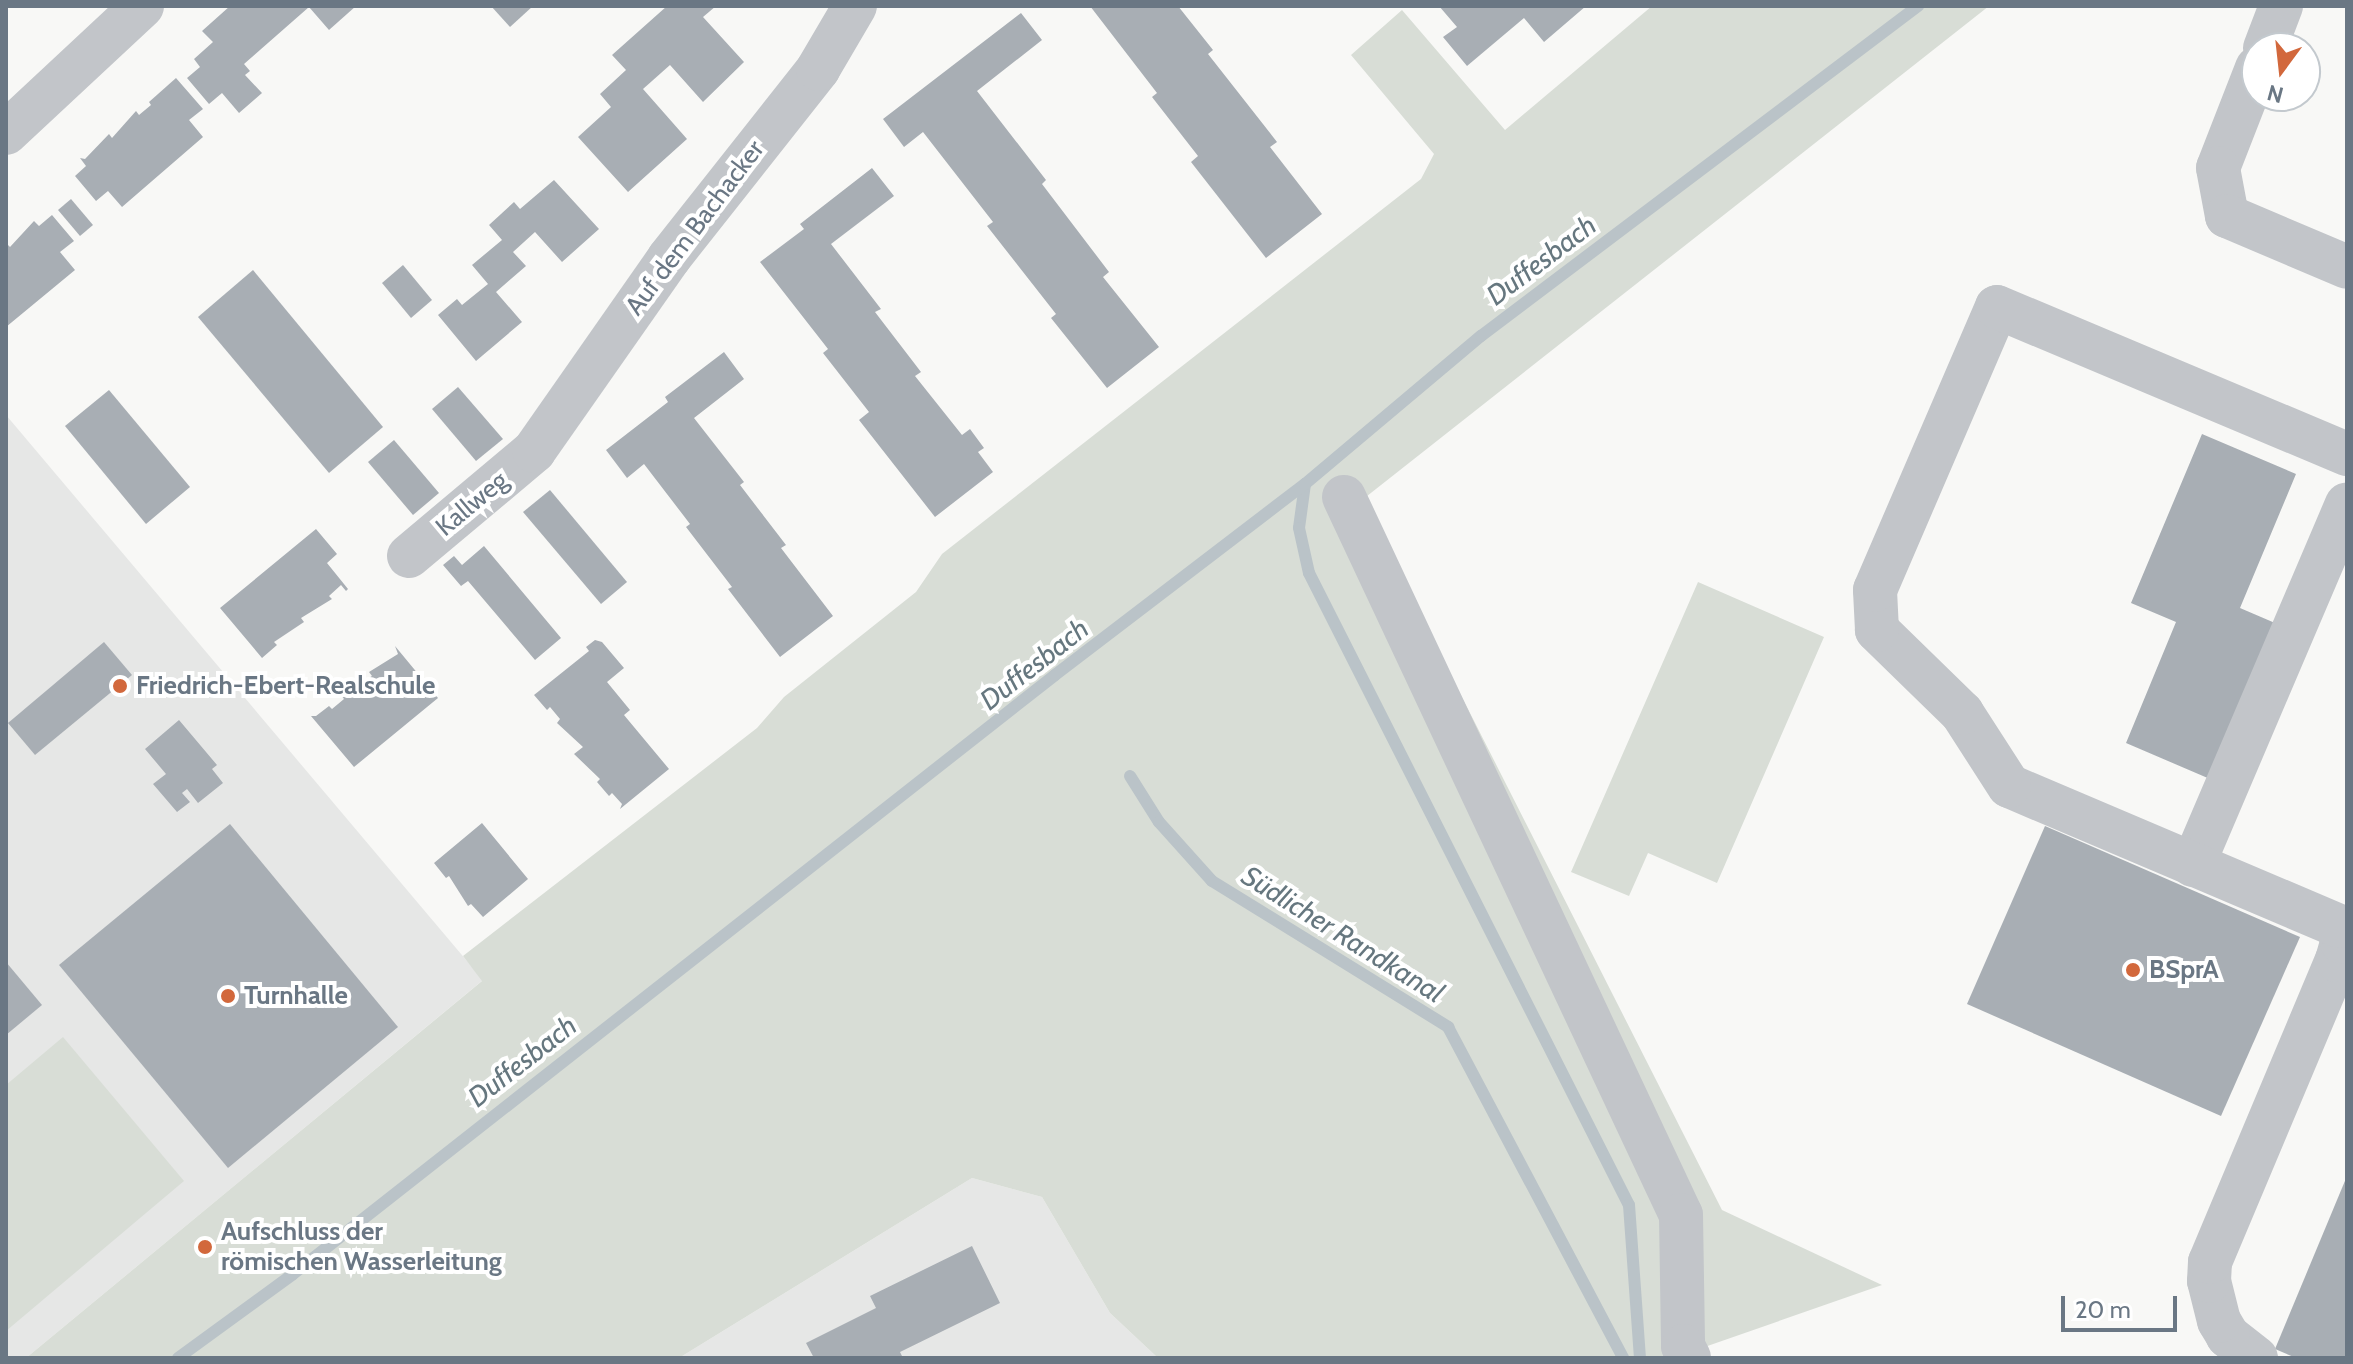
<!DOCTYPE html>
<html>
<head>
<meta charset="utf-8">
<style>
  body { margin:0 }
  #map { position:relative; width:2353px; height:1364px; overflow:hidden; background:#f8f8f6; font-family:Cabin,sans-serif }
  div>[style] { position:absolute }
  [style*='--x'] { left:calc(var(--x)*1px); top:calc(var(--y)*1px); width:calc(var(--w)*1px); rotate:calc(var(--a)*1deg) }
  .built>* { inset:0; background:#e6e7e6 }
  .green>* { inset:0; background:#d8ddd6 }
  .stream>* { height:12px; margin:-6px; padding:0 6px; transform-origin:6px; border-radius:6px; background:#bac3c8 }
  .building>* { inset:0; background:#a8aeb4 }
  .minor>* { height:44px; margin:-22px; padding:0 22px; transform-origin:22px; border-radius:22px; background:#c2c5c9 }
  .dots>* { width:22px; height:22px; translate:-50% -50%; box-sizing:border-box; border:4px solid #fff; border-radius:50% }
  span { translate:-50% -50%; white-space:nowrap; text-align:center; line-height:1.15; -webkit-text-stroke:8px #fff; paint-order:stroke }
  .street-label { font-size:26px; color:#6a7784 }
  .poi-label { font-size:26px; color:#6a7784; font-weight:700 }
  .left { translate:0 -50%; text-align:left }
  .water-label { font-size:28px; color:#66777f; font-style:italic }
  .frame { position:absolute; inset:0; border:8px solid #6a7784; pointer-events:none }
  .north { position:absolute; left:2241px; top:32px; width:80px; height:80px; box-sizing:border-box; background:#fff; border:2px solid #c3c9ce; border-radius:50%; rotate:195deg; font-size:22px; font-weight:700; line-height:32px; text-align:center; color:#6a7784 }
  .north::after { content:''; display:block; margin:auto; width:28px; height:36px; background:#d2683c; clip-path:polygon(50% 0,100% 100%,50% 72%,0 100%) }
  .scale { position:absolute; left:2061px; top:1296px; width:116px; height:36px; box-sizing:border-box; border:4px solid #6a7784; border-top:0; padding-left:10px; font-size:24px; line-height:28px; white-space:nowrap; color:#6a7784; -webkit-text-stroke:6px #fff; paint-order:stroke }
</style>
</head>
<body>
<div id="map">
  <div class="built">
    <div style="clip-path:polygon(6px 415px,483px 980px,26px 1358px,6px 1358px)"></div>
    <div style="clip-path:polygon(972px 1178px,1042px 1197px,1110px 1313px,1158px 1358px,679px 1358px)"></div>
  </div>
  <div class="green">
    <div style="clip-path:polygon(1652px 6px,1989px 6px,1362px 500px,1722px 1210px,1882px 1285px,1673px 1358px,1158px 1358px,1110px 1313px,1042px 1197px,972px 1178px,679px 1358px,26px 1358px,482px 981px,463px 956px,757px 728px,784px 697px,916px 592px,942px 554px,1421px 179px,1434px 154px,1351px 55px,1402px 10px,1505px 130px)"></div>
    <div style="clip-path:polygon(1698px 582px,1824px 637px,1717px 883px,1648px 853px,1629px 896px,1571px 872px)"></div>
    <div style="clip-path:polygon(63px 1037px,184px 1181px,6px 1331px,6px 1085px)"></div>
  </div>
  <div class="stream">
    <div style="--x:1305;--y:484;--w:44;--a:97.8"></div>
    <div style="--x:1299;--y:528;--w:46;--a:77.5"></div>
    <div style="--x:1309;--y:573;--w:708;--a:63.15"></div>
    <div style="--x:1629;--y:1205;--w:153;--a:85.9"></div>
    <div style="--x:1130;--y:776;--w:54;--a:57.8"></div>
    <div style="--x:1159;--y:822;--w:79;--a:48.1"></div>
    <div style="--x:1212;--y:881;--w:278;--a:31.7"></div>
    <div style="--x:1448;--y:1027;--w:374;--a:62.1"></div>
    <div style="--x:178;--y:1358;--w:142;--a:-36.1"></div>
    <div style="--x:293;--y:1274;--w:969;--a:-38.17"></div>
    <div style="--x:1055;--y:675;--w:315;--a:-37.4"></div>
    <div style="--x:1305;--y:484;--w:230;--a:-40.1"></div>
    <div style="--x:1481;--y:336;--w:548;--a:-37.06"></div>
  </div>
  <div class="building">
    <div style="clip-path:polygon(230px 6px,356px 6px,329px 30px,309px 7px,244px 64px,250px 71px,245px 75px,262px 93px,239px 113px,222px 93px,209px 104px,187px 78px,200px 67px,194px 59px,213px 42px,202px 31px)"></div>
    <div style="clip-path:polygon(491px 6px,533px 6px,510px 27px)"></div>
    <div style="clip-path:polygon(667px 6px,716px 6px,703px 17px,744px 62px,703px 102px,670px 65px,643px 89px,687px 139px,628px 192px,578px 137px,611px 107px,600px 94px,626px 70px,612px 55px)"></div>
    <div style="clip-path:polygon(1090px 6px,1178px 6px,1213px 50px,1208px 54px,1277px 142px,1270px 147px,1322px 214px,1266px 258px,1191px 162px,1198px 156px,1152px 97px,1157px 93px)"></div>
    <div style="clip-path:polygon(1439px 6px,1586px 6px,1544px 42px,1524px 18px,1467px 66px,1443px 37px,1457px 27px)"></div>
    <div style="clip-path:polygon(1021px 13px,1042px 40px,977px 91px,1046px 180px,1042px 184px,1109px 272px,1103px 277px,1159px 347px,1107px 388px,1051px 318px,1056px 314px,987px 226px,993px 222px,923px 132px,904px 147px,883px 119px)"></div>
    <div style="clip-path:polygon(176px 78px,203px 109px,189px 120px,203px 137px,122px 207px,108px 191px,96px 201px,75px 176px,86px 166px,80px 158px,85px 159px,109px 134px,112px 138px,136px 111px,139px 115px,151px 105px,149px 102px)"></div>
    <div style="clip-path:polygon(872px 168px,894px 196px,831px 244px,881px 309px,875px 312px,921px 372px,915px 376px,962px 435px,970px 429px,984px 448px,978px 452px,993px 472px,935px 517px,859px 420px,869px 412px,823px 353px,828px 349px,760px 262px,804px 229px,800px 224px)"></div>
    <div style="clip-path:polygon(554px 180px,599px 229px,562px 262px,535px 232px,513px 252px,526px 266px,496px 292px,522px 322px,476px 361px,438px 315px,457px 299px,462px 305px,488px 284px,472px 265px,502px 240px,489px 225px,514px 202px,520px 209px)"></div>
    <div style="clip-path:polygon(71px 199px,93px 225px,80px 236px,58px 210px)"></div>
    <div style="clip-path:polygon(52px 215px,74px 241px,60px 252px,75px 270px,6px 327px,6px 243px,10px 247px,34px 221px,39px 226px)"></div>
    <div style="clip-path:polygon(403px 265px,432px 300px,411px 318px,382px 283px)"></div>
    <div style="clip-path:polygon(253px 270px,383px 427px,329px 473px,198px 317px)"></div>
    <div style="clip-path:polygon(724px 352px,744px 379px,694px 418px,744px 482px,740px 485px,786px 545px,781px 548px,833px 616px,780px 657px,728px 589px,732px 587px,686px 527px,690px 524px,644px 464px,627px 478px,606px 450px,668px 402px,665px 397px)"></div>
    <div style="clip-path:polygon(458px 387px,503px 439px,476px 461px,432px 409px)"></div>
    <div style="clip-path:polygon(109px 390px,190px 487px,146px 524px,65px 426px)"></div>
    <div style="clip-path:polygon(2202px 434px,2296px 474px,2240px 608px,2275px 623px,2210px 779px,2126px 743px,2176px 622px,2131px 603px)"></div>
    <div style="clip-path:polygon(394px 440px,439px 493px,413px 515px,368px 462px)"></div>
    <div style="clip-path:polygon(550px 490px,627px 582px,601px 604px,523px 512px)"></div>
    <div style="clip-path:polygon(316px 529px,337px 554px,327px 563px,348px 589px,346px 591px,341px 585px,329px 596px,332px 599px,301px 618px,304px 622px,274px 642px,277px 645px,262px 658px,220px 608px)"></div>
    <div style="clip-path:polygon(484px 546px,561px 638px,535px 660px,468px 581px,461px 586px,443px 565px,454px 556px,462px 565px)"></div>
    <div style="clip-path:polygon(595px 640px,602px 642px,624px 668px,607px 682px,630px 710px,624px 715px,669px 769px,620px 809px,622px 804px,612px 793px,609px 796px,597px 782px,600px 779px,574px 754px,583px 747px,557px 723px,560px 719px,550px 707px,547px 710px,534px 695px,589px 651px,586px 647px)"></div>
    <div style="clip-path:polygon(104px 642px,132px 675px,35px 755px,8px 723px)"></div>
    <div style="clip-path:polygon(395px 646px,438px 698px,354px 767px,311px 716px,316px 716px,329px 706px,332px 709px,344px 699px,341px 695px,372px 676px,369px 672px,398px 654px)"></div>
    <div style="clip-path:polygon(179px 720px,217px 765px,212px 769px,223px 783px,198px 803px,187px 789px,182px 793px,190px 802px,177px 812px,153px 784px,166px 774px,145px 749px)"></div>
    <div style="clip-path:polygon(482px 823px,528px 879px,483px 917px,471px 904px,468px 906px,449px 876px,446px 878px,434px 863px)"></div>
    <div style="clip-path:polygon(230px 824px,398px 1027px,228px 1168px,59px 965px)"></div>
    <div style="clip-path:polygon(2045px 826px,2300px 937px,2221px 1116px,1967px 1004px)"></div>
    <div style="clip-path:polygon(6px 962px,42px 1005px,6px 1035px)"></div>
    <div style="clip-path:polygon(2347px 1176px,2347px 1358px,2296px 1358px,2275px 1349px)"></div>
    <div style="clip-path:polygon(972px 1246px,1000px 1303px,900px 1352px,903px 1358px,814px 1358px,806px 1343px,876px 1308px,870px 1296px)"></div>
  </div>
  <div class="minor">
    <div style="--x:2265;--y:48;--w:45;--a:-69.1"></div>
    <div style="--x:2257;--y:68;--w:107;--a:111.3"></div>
    <div style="--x:2218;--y:168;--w:49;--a:79.4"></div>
    <div style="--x:2227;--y:216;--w:130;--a:23"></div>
    <div style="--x:6;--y:133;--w:186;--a:-43"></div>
    <div style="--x:1344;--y:497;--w:793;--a:64.86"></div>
    <div style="--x:1681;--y:1215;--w:131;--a:89.1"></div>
    <div style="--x:1683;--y:1346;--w:13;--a:63"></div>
    <div style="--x:409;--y:556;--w:163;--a:-40"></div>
    <div style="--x:534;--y:451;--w:236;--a:-55"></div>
    <div style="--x:669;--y:258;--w:241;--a:-51.7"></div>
    <div style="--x:818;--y:69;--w:73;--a:-59.6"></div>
    <div style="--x:2193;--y:865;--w:392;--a:-66.9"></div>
    <div style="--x:2256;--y:1358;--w:36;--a:-142"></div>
    <div style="--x:2228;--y:1336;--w:17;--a:-121"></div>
    <div style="--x:2219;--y:1321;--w:41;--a:-104"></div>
    <div style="--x:2209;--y:1281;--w:19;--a:-87"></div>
    <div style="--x:2210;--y:1262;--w:328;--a:-67.2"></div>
    <div style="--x:2337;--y:960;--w:19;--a:-74"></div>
    <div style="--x:2342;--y:942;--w:16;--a:-101"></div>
    <div style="--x:2339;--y:926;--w:358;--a:-157"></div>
    <div style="--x:2009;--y:786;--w:87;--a:-122.8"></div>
    <div style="--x:1962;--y:713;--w:119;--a:-135.7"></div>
    <div style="--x:1877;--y:630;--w:40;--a:-92.9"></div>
    <div style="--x:1875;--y:590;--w:308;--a:-66.7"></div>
    <div style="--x:1997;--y:307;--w:380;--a:22.8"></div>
  </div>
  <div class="dots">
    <div style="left:120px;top:686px;background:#d2683c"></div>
    <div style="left:2133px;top:970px;background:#d2683c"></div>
    <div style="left:228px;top:996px;background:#d2683c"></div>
    <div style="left:205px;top:1247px;background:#d2683c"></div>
  </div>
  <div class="street-label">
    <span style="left:695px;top:228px;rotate:-53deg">Auf dem Bachacker</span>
    <span style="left:472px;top:504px;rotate:-40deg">Kallweg</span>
  </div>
  <div class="poi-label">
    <span class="left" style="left:136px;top:686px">Friedrich-Ebert-Realschule</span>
    <span class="left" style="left:2149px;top:970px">BSprA</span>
    <span class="left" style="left:244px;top:996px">Turnhalle</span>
    <span class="left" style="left:221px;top:1247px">Aufschluss der<br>römischen Wasserleitung</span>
  </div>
  <div class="water-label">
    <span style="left:1541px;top:260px;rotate:-37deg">Duffesbach</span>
    <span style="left:1034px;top:664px;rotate:-38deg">Duffesbach</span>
    <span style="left:1343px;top:934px;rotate:32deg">Südlicher Randkanal</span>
    <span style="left:522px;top:1061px;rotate:-38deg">Duffesbach</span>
  </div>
  <div class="frame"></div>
  <div class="north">N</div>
  <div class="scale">20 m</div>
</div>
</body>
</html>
